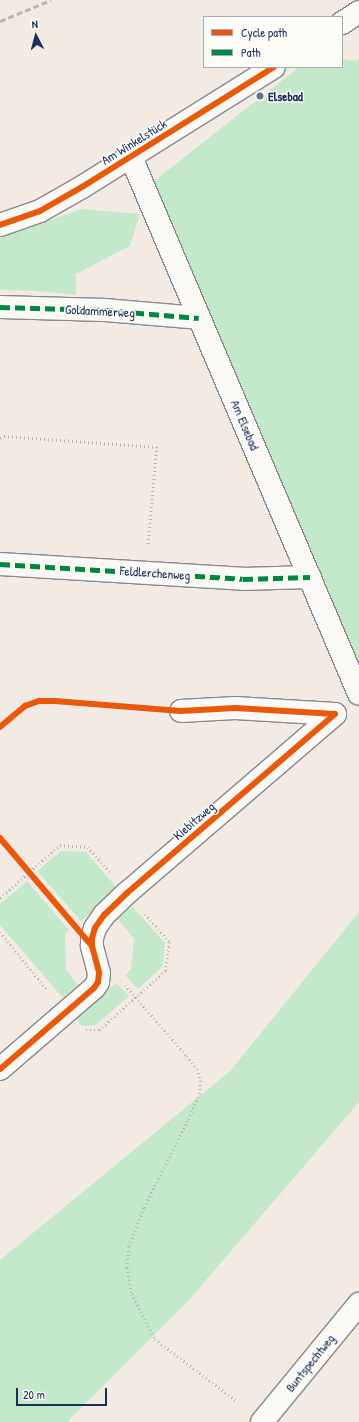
<!DOCTYPE html>
<html>
<head>
<meta charset="utf-8">
<style>
  body { margin:0 }
  #map { position:relative; width:359px; height:1422px; overflow:hidden; background:#f3ebe3; font-family:"Patrick Hand",sans-serif }
  div>[style] { position:absolute }
  [style*='--x'] { left:calc(var(--x)*1px); top:calc(var(--y)*1px); width:calc(var(--w)*1px); rotate:calc(var(--a)*1deg) }
  .green>* { inset:0; background:#c4e9ca }
  .path>* { height:2.5px; margin-top:-1.25px; transform-origin:0; background:repeating-linear-gradient(90deg,#b5b6ba 0 1px,transparent 0 4px) }
  .roads { filter:drop-shadow(1px 0 #88898e) drop-shadow(-1px 0 #88898e) drop-shadow(0 1px #88898e) drop-shadow(0 -1px #88898e) }
  .street>* { height:22px; margin:-11px; padding:0 11px; transform-origin:11px; border-radius:11px; background:#faf9f6 }
  .rail>* { height:3px; margin-top:-1.5px; transform-origin:0; background:repeating-linear-gradient(90deg,#b5b6ba 0 6px,transparent 0 9px) }
  .quiet>* { height:5px; margin-top:-2.5px; transform-origin:0; background:repeating-linear-gradient(90deg,#00873e 0 10px,transparent 0 15px) }
  .cycleway>* { height:6px; margin:-3px; padding:0 3px; transform-origin:3px; border-radius:3px; background:#e8590c }
  .dots>* { width:11px; height:11px; translate:-50% -50%; box-sizing:border-box; border:2px solid #fdfcf7; border-radius:50% }
  span { translate:-50% -50%; white-space:nowrap; text-align:center; line-height:1.15; -webkit-text-stroke:3px #fdfcf7; paint-order:stroke }
  .poi-label { font-size:13px; color:#1b2f5e; font-weight:700 }
  .left { translate:0 -50%; text-align:left }
  .street-label { font-size:13px; color:#1b2f5e }
  .legend { position:absolute; left:203px; top:16px; width:140px; height:52px; box-sizing:border-box; background:#fdfcf7; border:1px solid #a3aaba; margin:0; padding:5px 7px; list-style:none; font-size:12px; color:#1b2f5e }
  .legend li { display:flex; align-items:center; gap:8px; height:20px }
  .legend b { width:20px; border:1px solid #a3aaba }
  .north { position:absolute; left:16px; top:16px; width:40px; height:40px; -webkit-text-stroke:3px #fdfcf7; paint-order:stroke; rotate:354deg; font-size:11px; font-weight:700; line-height:16px; text-align:center; color:#1b2f5e }
  .north::after { content:''; display:block; margin:auto; width:14px; height:18px; background:#1b2f5e; clip-path:polygon(50% 0,100% 100%,50% 72%,0 100%) }
  .scale { position:absolute; left:16px; top:1388px; width:91px; height:18px; box-sizing:border-box; border:2px solid #1b2f5e; border-top:0; padding-left:5px; font-size:12px; line-height:14px; white-space:nowrap; color:#1b2f5e; -webkit-text-stroke:3px #fdfcf7; paint-order:stroke }
</style>
</head>
<body>
<div id="map">
  <div class="green">
    <div style="clip-path:polygon(359px 58px,359px 665px,317px 580px,149px 185px,299px 67px,342px 67px,342px 59px,356px 61px)"></div>
    <div style="clip-path:polygon(81px 209px,140px 214px,130px 246px,76px 274px,76px 295px,38px 291px,0 290px,0 238px)"></div>
    <div style="clip-path:polygon(61px 851px,86px 852px,118px 889px,81px 921px,37px 871px)"></div>
    <div style="clip-path:polygon(27px 881px,69px 930px,65px 935px,66px 970px,78px 985px,63px 998px,0 925px,0 904px)"></div>
    <div style="clip-path:polygon(132px 906px,165px 943px,163px 966px,138px 989px,125px 975px,131px 969px,134px 939px,118px 919px)"></div>
    <div style="clip-path:polygon(359px 912px,359px 1102px,188px 1301px,67px 1422px,0 1422px,0 1260px,230px 1071px)"></div>
    <div style="clip-path:polygon(116px 983px,129px 996px,96px 1025px,82px 1026px,75px 1017px)"></div>
  </div>
  <div class="path">
    <div style="--x:0;--y:438;--w:4;--a:-27"></div>
    <div style="--x:4;--y:436;--w:153;--a:4.1"></div>
    <div style="--x:157;--y:447;--w:100;--a:95.1"></div>
    <div style="--x:0;--y:898;--w:80;--a:-41.5"></div>
    <div style="--x:60;--y:845;--w:28;--a:4"></div>
    <div style="--x:88;--y:847;--w:33;--a:49"></div>
    <div style="--x:0;--y:932;--w:76;--a:50.9"></div>
    <div style="--x:125;--y:985;--w:94;--a:48.9"></div>
    <div style="--x:187;--y:1056;--w:16;--a:52"></div>
    <div style="--x:197;--y:1069;--w:13;--a:72"></div>
    <div style="--x:201;--y:1081;--w:12;--a:95"></div>
    <div style="--x:200;--y:1093;--w:30;--a:113"></div>
    <div style="--x:188;--y:1121;--w:97;--a:116.8"></div>
    <div style="--x:144;--y:1208;--w:42;--a:111"></div>
    <div style="--x:129;--y:1247;--w:21;--a:95"></div>
    <div style="--x:127;--y:1268;--w:26;--a:79"></div>
    <div style="--x:132;--y:1294;--w:51;--a:62.9"></div>
    <div style="--x:155;--y:1339;--w:104;--a:37.2"></div>
    <div style="--x:86;--y:1030;--w:13;--a:0"></div>
    <div style="--x:99;--y:1030;--w:89;--a:-41.8"></div>
    <div style="--x:165;--y:971;--w:29;--a:-82"></div>
    <div style="--x:169;--y:942;--w:38;--a:-131"></div>
  </div>
  <div class="roads">
    <div class="street">
      <div style="--x:342;--y:23;--w:20;--a:-33"></div>
      <div style="--x:131;--y:157;--w:583;--a:66.99"></div>
      <div style="--x:0;--y:225;--w:42;--a:-19.3"></div>
      <div style="--x:40;--y:211;--w:48;--a:-29.7"></div>
      <div style="--x:82;--y:187;--w:226;--a:-32"></div>
      <div style="--x:0;--y:307;--w:104;--a:1.7"></div>
      <div style="--x:104;--y:310;--w:95;--a:4.8"></div>
      <div style="--x:0;--y:564;--w:243;--a:3.5"></div>
      <div style="--x:243;--y:579;--w:67;--a:-1.7"></div>
      <div style="--x:0;--y:1069;--w:124;--a:-40.8"></div>
      <div style="--x:94;--y:988;--w:7;--a:-56"></div>
      <div style="--x:98;--y:982;--w:9;--a:-84"></div>
      <div style="--x:99;--y:973;--w:28;--a:-105"></div>
      <div style="--x:92;--y:946;--w:8;--a:-90"></div>
      <div style="--x:92;--y:938;--w:10;--a:-73"></div>
      <div style="--x:95;--y:928;--w:16;--a:-55"></div>
      <div style="--x:104;--y:915;--w:32;--a:-44"></div>
      <div style="--x:127;--y:893;--w:274;--a:-40.7"></div>
      <div style="--x:335;--y:714;--w:100;--a:-176.6"></div>
      <div style="--x:235;--y:708;--w:54;--a:176.8"></div>
      <div style="--x:262;--y:1422;--w:153;--a:-50.6"></div>
    </div>
  </div>
  <div class="rail">
    <div style="--x:0;--y:21;--w:55;--a:-22.4"></div>
  </div>
  <div class="quiet">
    <div style="--x:0;--y:307;--w:104;--a:1.7"></div>
    <div style="--x:104;--y:310;--w:95;--a:4.8"></div>
    <div style="--x:0;--y:564;--w:243;--a:3.5"></div>
    <div style="--x:243;--y:579;--w:67;--a:-1.7"></div>
  </div>
  <div class="cycleway">
    <div style="--x:0;--y:225;--w:42;--a:-19.3"></div>
    <div style="--x:40;--y:211;--w:48;--a:-29.7"></div>
    <div style="--x:82;--y:187;--w:226;--a:-32"></div>
    <div style="--x:0;--y:727;--w:33;--a:-40"></div>
    <div style="--x:25;--y:706;--w:15;--a:-20"></div>
    <div style="--x:39;--y:701;--w:16;--a:0"></div>
    <div style="--x:55;--y:701;--w:126;--a:4.5"></div>
    <div style="--x:181;--y:711;--w:54;--a:-3.2"></div>
    <div style="--x:235;--y:708;--w:100;--a:3.4"></div>
    <div style="--x:335;--y:714;--w:274;--a:139.3"></div>
    <div style="--x:127;--y:893;--w:32;--a:136"></div>
    <div style="--x:104;--y:915;--w:16;--a:125"></div>
    <div style="--x:95;--y:928;--w:10;--a:107"></div>
    <div style="--x:92;--y:938;--w:8;--a:90"></div>
    <div style="--x:92;--y:946;--w:28;--a:75"></div>
    <div style="--x:99;--y:973;--w:9;--a:96"></div>
    <div style="--x:98;--y:982;--w:7;--a:124"></div>
    <div style="--x:94;--y:988;--w:124;--a:139.2"></div>
    <div style="--x:0;--y:838;--w:142;--a:49.6"></div>
  </div>
  <div class="dots">
    <div style="left:260px;top:96px;background:#67718d"></div>
  </div>
  <div class="poi-label">
    <span class="left" style="left:268px;top:96px">Elsebad</span>
  </div>
  <div class="street-label">
    <span style="left:134px;top:142px;rotate:-32deg">Am Winkelstück</span>
    <span style="left:100px;top:311px;rotate:3deg">Goldammerweg</span>
    <span style="left:245px;top:425px;rotate:67deg">Am Elsebad</span>
    <span style="left:155px;top:573px;rotate:4deg">Feldlerchenweg</span>
    <span style="left:194px;top:821px;rotate:-41deg">Kiebitzweg</span>
    <span style="left:310px;top:1363px;rotate:-51deg">Buntspechtweg</span>
  </div>
  <ul class="legend">
  <li><b style="height:5px;background:#e8590c"></b>Cycle path</li>
  <li><b style="height:5px;background:#00873e"></b>Path</li>
  </ul>
  <div class="north">N</div>
  <div class="scale">20 m</div>
</div>
</body>
</html>
